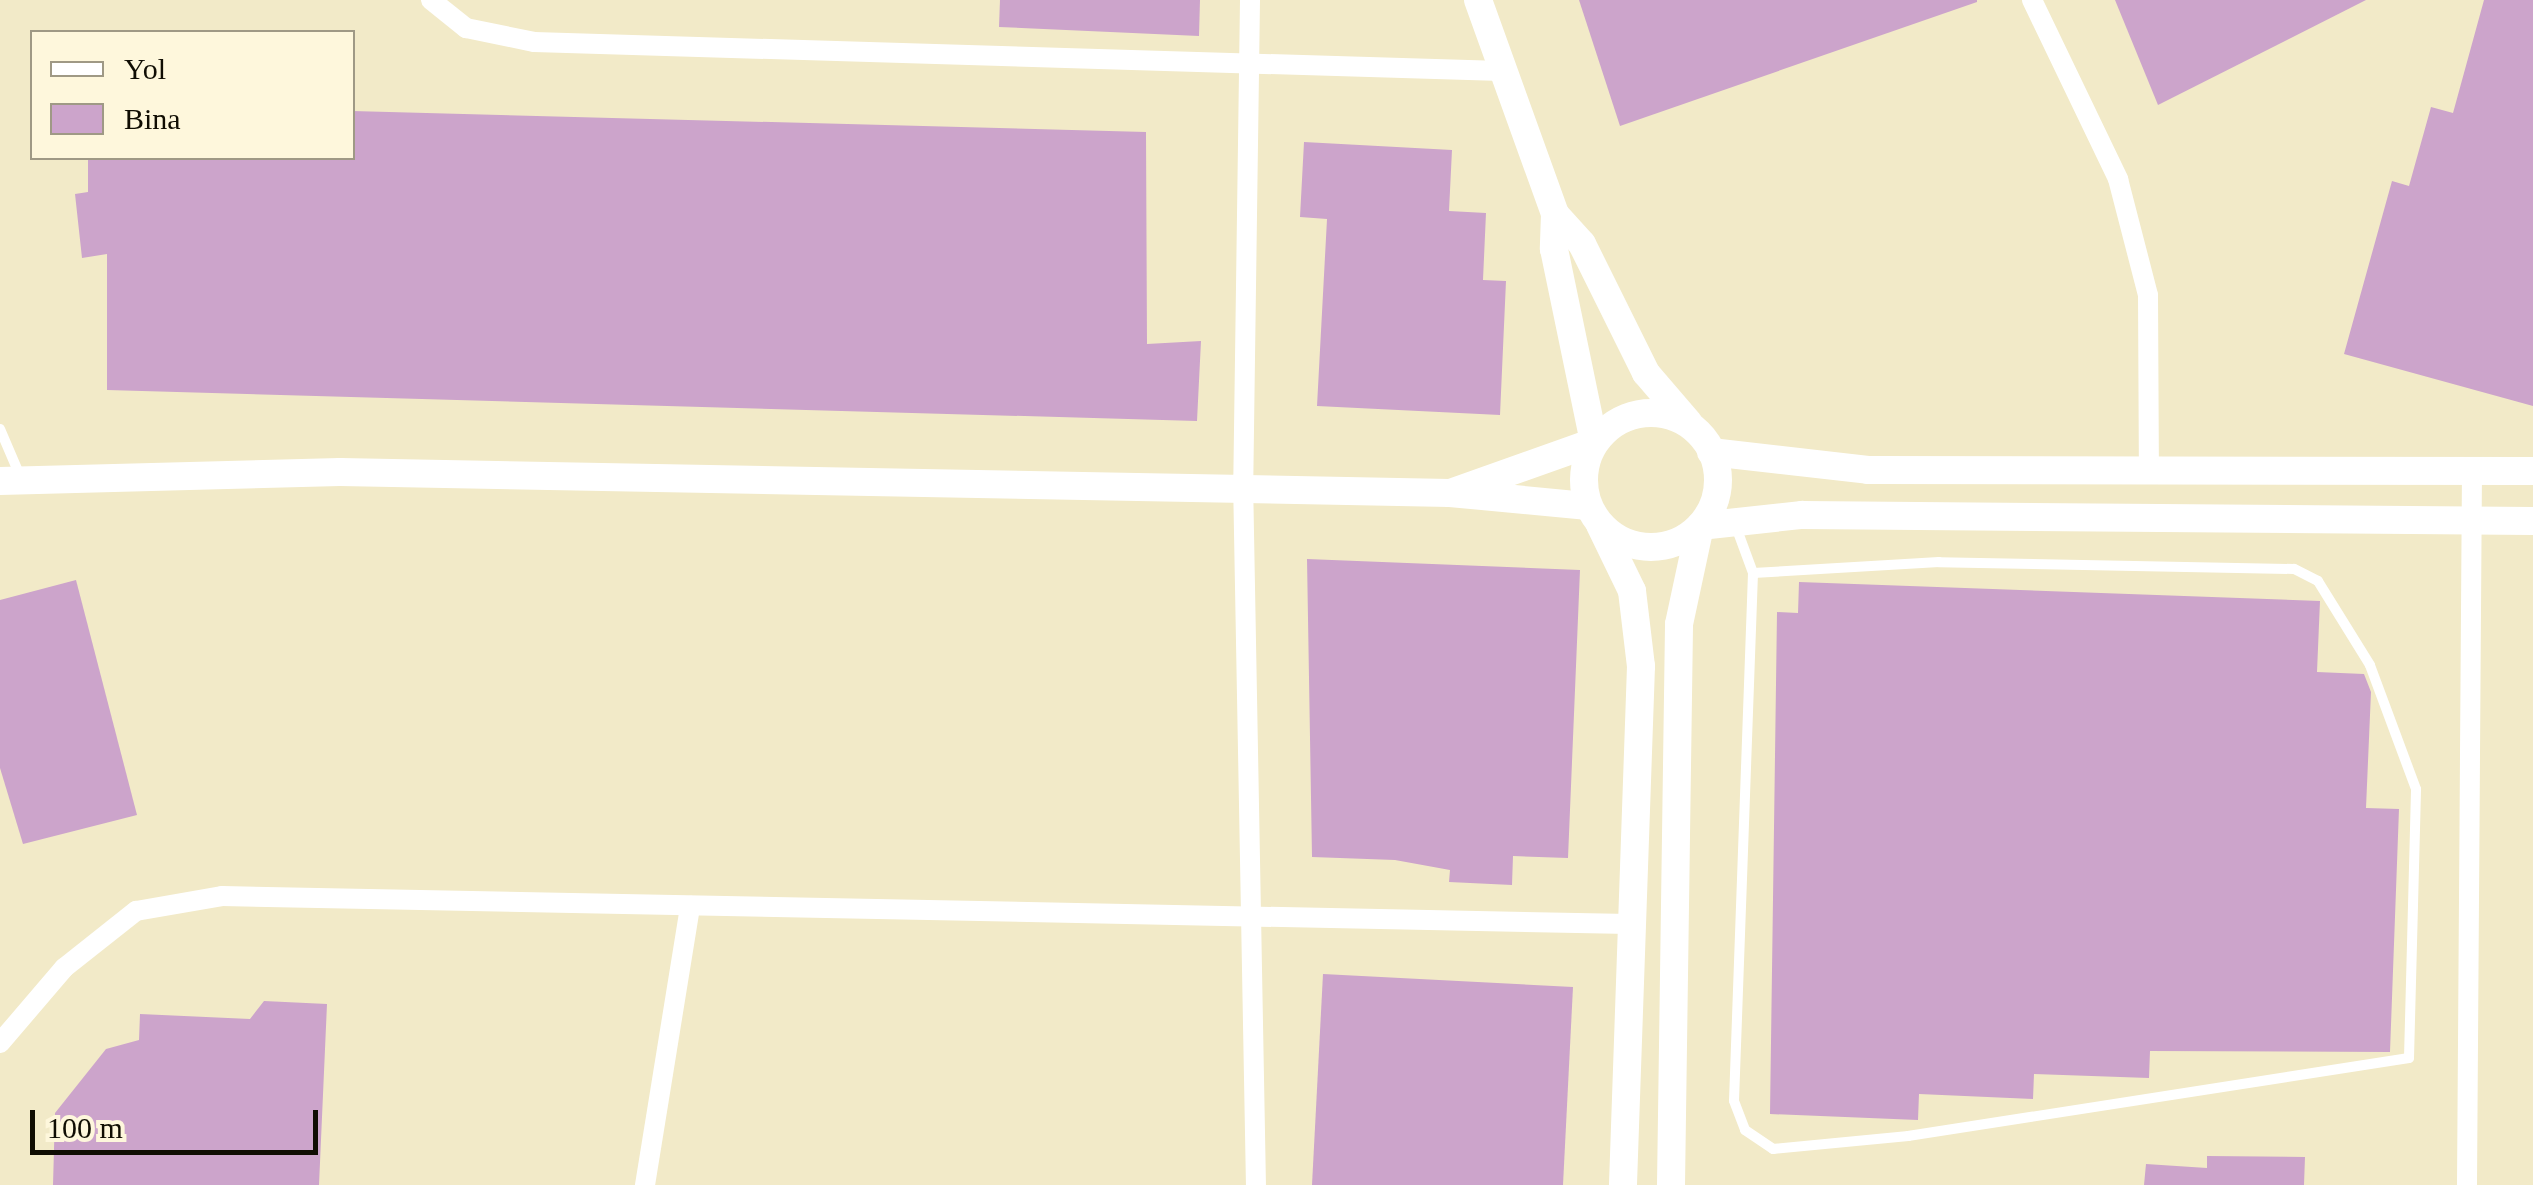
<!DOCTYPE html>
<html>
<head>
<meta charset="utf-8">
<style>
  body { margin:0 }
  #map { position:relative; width:2533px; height:1185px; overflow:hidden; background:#f2eac8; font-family:"Times New Roman",serif }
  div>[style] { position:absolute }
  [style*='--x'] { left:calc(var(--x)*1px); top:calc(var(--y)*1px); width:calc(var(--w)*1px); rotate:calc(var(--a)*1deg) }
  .building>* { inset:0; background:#cca4cb }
  .service>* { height:10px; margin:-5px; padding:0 5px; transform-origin:5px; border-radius:5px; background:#fff }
  .minor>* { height:20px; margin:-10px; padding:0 10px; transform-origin:10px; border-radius:10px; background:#fff }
  .tertiary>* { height:28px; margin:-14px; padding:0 14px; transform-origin:14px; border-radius:14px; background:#fff }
  .tertiary>.ring { margin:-14px; padding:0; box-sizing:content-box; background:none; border:28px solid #fff; border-radius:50% }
  span { translate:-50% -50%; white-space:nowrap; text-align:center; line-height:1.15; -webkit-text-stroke:10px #fef7dc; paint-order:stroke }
  .legend { position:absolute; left:30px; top:30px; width:325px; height:130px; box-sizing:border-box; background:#fef7dc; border:2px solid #9f9985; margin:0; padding:12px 18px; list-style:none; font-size:30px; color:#100d03 }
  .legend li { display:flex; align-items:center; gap:20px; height:50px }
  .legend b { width:50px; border:2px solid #9f9985 }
  .scale { position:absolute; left:30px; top:1110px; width:288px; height:45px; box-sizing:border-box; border:5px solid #100d03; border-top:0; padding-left:12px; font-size:30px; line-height:35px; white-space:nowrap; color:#100d03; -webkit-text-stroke:8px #fef7dc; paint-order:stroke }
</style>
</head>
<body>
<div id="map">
  <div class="building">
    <div style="clip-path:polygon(1000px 0,1200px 0,1199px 36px,999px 27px)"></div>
    <div style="clip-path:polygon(1579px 0,1977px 0,1977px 2px,1620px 126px)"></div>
    <div style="clip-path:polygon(2115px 0,2366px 0,2158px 105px)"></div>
    <div style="clip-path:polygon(2484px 0,2533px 0,2533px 406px,2344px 354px,2392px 181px,2409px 186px,2431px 107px,2453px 113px)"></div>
    <div style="clip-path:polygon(352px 111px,1146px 132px,1147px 344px,1201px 341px,1197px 421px,107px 390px,107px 254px,82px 258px,75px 194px,88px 192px,88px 158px,352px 158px)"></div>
    <div style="clip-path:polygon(1304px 142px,1452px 150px,1449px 211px,1486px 213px,1483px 280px,1506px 281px,1500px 415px,1317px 406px,1327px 219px,1300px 217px)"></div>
    <div style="clip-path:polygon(1307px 559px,1580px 570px,1568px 858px,1513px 856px,1512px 885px,1449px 882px,1450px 870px,1395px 860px,1312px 857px)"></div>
    <div style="clip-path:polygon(76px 580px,137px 815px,23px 844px,0 768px,0 600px)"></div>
    <div style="clip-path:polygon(1799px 582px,2320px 601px,2317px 672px,2364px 674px,2371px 692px,2366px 808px,2399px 809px,2390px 1052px,2150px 1051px,2149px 1078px,2034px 1074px,2033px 1099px,1919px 1094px,1918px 1120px,1770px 1114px,1777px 612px,1798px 613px)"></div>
    <div style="clip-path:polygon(1323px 974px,1573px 987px,1563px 1185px,1312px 1185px)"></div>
    <div style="clip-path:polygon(264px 1001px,327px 1004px,319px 1185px,53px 1185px,55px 1113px,106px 1049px,139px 1040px,140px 1014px,250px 1019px)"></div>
    <div style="clip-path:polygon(2207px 1156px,2305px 1157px,2304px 1185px,2144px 1185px,2146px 1164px,2207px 1168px)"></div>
  </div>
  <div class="service">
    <div style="--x:0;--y:429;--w:53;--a:66.8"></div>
    <div style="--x:1735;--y:524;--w:52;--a:69.8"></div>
    <div style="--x:1753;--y:573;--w:528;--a:92.06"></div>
    <div style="--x:1734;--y:1101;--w:31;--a:69"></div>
    <div style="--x:1745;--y:1130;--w:34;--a:34"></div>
    <div style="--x:1773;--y:1149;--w:136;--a:-5.5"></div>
    <div style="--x:1908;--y:1136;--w:507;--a:-8.85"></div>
    <div style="--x:2409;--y:1058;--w:269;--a:-88.5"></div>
    <div style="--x:2416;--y:789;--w:132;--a:-110.4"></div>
    <div style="--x:2370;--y:665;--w:99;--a:-121.8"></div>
    <div style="--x:2318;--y:581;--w:27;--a:-153"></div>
    <div style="--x:2294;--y:569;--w:355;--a:-178.9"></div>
    <div style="--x:1939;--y:562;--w:186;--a:176.6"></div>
  </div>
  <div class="minor">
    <div style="--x:431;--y:0;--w:45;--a:38.7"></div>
    <div style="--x:466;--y:28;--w:69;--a:11.6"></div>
    <div style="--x:534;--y:42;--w:968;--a:1.72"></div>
    <div style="--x:1250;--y:0;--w:478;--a:90.8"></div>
    <div style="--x:1243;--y:478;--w:707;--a:88.95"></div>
    <div style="--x:2032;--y:0;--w:199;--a:64.3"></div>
    <div style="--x:2118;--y:179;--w:120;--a:75.5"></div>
    <div style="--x:2148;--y:295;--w:176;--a:89.7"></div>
    <div style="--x:0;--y:1043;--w:99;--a:-49.5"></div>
    <div style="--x:64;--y:968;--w:92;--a:-38.4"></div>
    <div style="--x:136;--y:911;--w:87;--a:-9.9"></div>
    <div style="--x:222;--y:896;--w:1408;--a:1.14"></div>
    <div style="--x:645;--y:1185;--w:283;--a:-80.8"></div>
    <div style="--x:2467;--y:1185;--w:714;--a:-89.6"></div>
  </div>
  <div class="tertiary">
    <div style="--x:1478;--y:0;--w:227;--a:70.2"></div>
    <div style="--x:1555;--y:214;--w:35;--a:92"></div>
    <div style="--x:1554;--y:249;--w:197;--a:78.3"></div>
    <div style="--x:1594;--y:442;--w:153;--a:160.5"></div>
    <div style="--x:1450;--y:493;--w:139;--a:5.4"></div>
    <div style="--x:1555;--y:214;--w:40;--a:48"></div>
    <div style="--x:1582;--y:244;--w:144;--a:63.6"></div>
    <div style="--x:1646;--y:373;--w:65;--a:49.4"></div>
    <div class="ring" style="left:1584px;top:413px;width:106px;height:106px"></div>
    <div style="--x:1711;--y:452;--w:158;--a:6.5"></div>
    <div style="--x:1868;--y:470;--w:665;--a:0.09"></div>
    <div style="--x:0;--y:481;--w:340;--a:-1.5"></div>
    <div style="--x:340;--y:472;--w:1110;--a:1.08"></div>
    <div style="--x:1600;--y:525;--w:73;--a:64.1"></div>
    <div style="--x:1632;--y:591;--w:76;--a:83.2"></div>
    <div style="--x:1641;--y:666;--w:519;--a:91.99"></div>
    <div style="--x:1671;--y:1185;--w:561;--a:-89.18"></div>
    <div style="--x:1679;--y:624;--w:100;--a:-77.9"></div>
    <div style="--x:1700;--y:526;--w:103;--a:-6.2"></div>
    <div style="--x:1802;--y:515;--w:731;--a:0.47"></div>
  </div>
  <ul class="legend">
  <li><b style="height:12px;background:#fff"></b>Yol</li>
  <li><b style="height:28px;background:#cca4cb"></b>Bina</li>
  </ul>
  <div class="scale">100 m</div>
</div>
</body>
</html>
